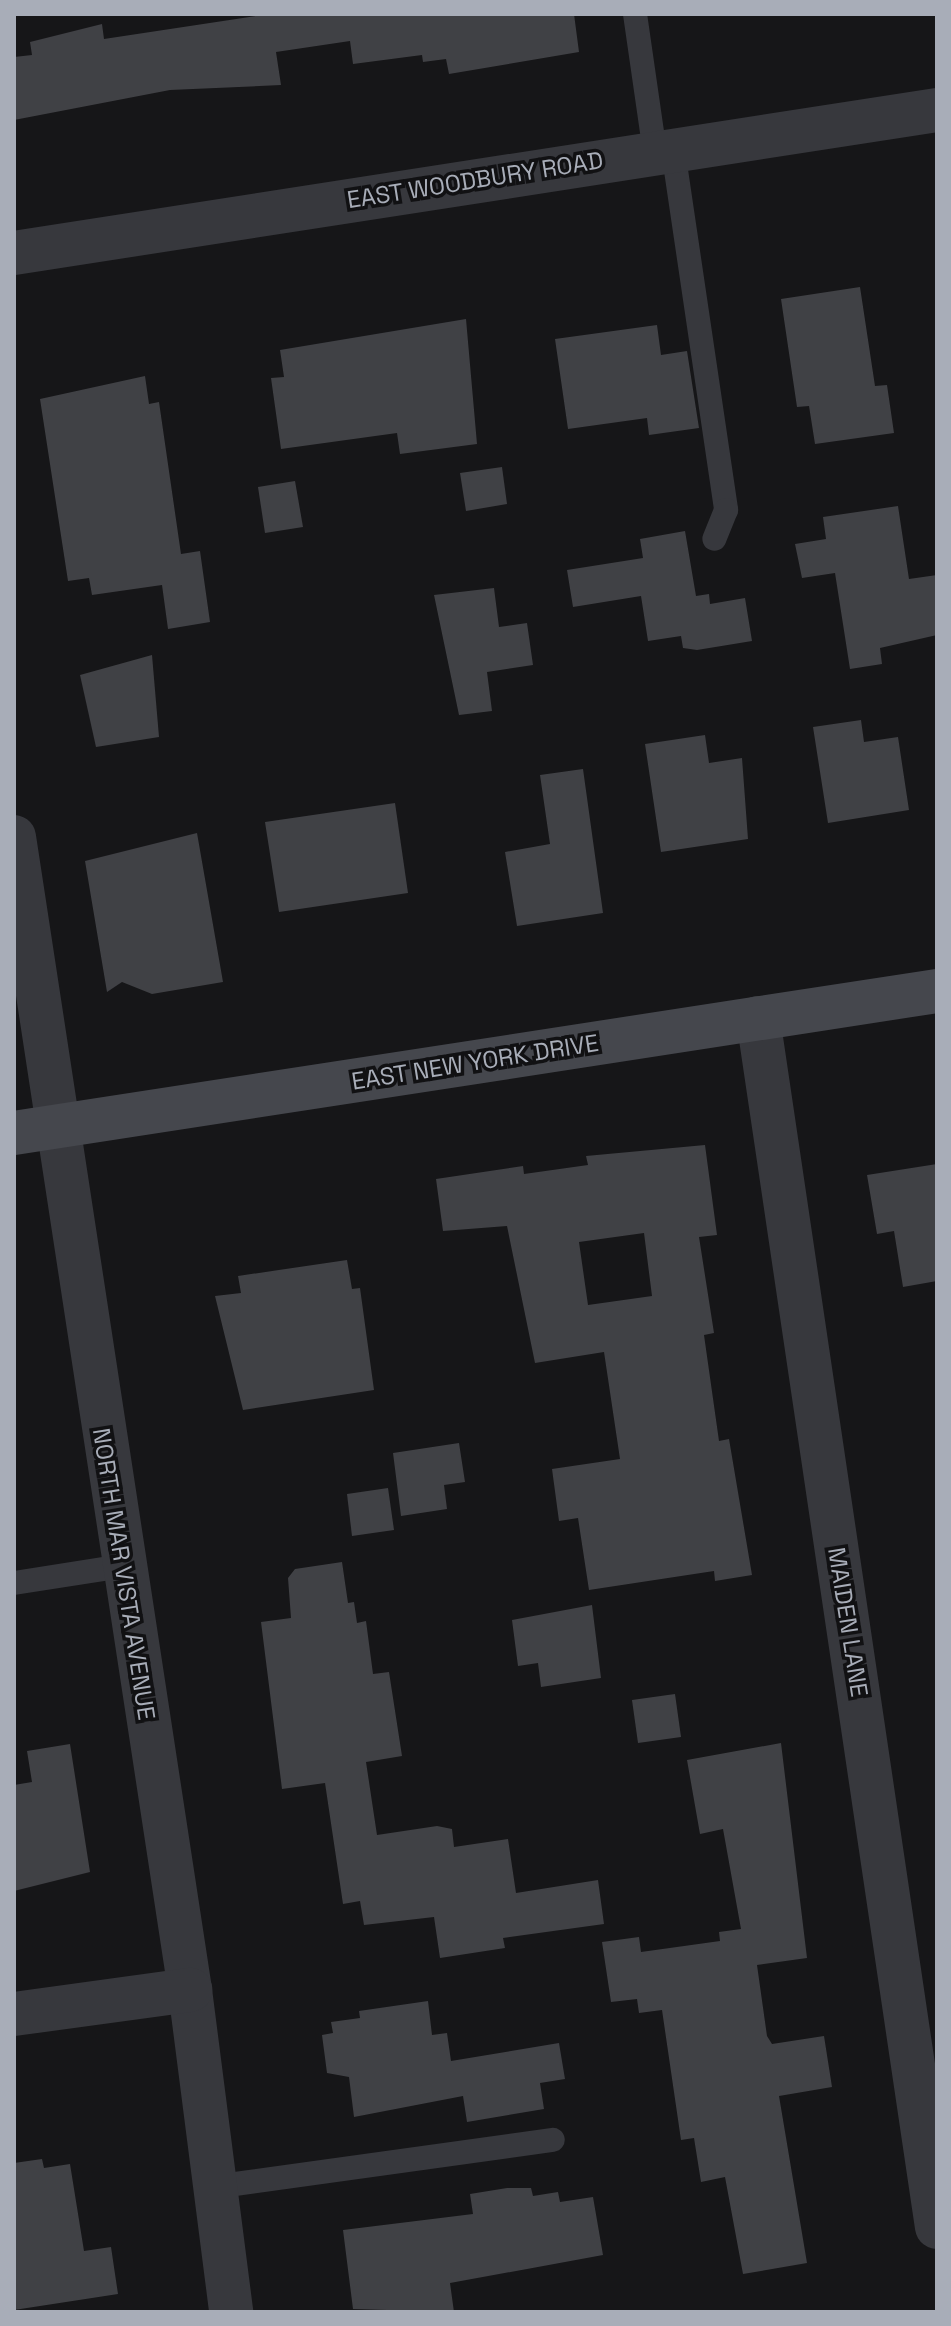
<!DOCTYPE html>
<html>
<head>
<meta charset="utf-8">
<style>
  body { margin:0 }
  #map { position:relative; width:951px; height:2326px; overflow:hidden; background:#161618; font-family:"Space Grotesk",sans-serif }
  div>[style] { position:absolute }
  [style*='--x'] { left:calc(var(--x)*1px); top:calc(var(--y)*1px); width:calc(var(--w)*1px); rotate:calc(var(--a)*1deg) }
  .building>* { inset:0; background:#404145 }
  .lane>* { height:24px; margin:-12px; padding:0 12px; transform-origin:12px; border-radius:12px; background:#37383d }
  .street>* { height:44px; margin:-22px; padding:0 22px; transform-origin:22px; border-radius:22px; background:#37383d }
  .secondary>* { height:44px; margin:-22px; padding:0 22px; transform-origin:22px; border-radius:22px; background:#45474d }
  span { translate:-50% -50%; white-space:nowrap; text-align:center; line-height:1.15; -webkit-text-stroke:7px #111113; paint-order:stroke }
  .street-label { font-size:24px; color:#a8adb8 }
  .frame { position:absolute; inset:0; border:16px solid #a8adb8; pointer-events:none }
</style>
</head>
<body>
<div id="map">
  <div class="building">
    <div style="clip-path:polygon(269px 14px,574px 14px,579px 52px,449px 74px,446px 59px,423px 62px,422px 55px,353px 64px,350px 41px,276px 52px,281px 85px,170px 90px,14px 120px,14px 57px,32px 55px,30px 42px,102px 24px,104px 39px)"></div>
    <div style="clip-path:polygon(860px 287px,875px 386px,887px 385px,894px 433px,815px 444px,809px 406px,797px 407px,781px 299px)"></div>
    <div style="clip-path:polygon(466px 319px,477px 444px,400px 454px,397px 433px,281px 449px,271px 378px,284px 377px,280px 350px)"></div>
    <div style="clip-path:polygon(657px 325px,661px 355px,687px 351px,699px 428px,649px 435px,647px 418px,568px 429px,555px 339px)"></div>
    <div style="clip-path:polygon(145px 376px,149px 404px,159px 402px,181px 554px,200px 551px,210px 622px,168px 629px,162px 585px,92px 595px,89px 578px,68px 581px,40px 399px)"></div>
    <div style="clip-path:polygon(502px 467px,507px 504px,466px 511px,460px 473px)"></div>
    <div style="clip-path:polygon(295px 481px,303px 527px,265px 533px,258px 487px)"></div>
    <div style="clip-path:polygon(898px 506px,909px 579px,937px 575px,937px 635px,880px 648px,882px 664px,850px 669px,835px 573px,802px 578px,795px 544px,826px 539px,823px 517px)"></div>
    <div style="clip-path:polygon(685px 531px,696px 596px,709px 594px,710px 604px,745px 598px,752px 641px,697px 650px,683px 648px,681px 636px,648px 641px,641px 596px,573px 607px,567px 570px,643px 558px,640px 539px)"></div>
    <div style="clip-path:polygon(494px 588px,499px 627px,527px 623px,533px 665px,487px 672px,492px 711px,459px 715px,434px 595px)"></div>
    <div style="clip-path:polygon(152px 655px,159px 737px,96px 747px,80px 675px)"></div>
    <div style="clip-path:polygon(861px 720px,864px 742px,898px 737px,909px 810px,828px 823px,813px 727px)"></div>
    <div style="clip-path:polygon(705px 735px,709px 763px,742px 758px,748px 839px,661px 852px,645px 744px)"></div>
    <div style="clip-path:polygon(583px 769px,603px 913px,517px 926px,505px 852px,550px 844px,540px 775px)"></div>
    <div style="clip-path:polygon(395px 803px,408px 893px,279px 912px,265px 822px)"></div>
    <div style="clip-path:polygon(197px 833px,223px 982px,152px 994px,122px 982px,107px 992px,85px 861px)"></div>
    <div style="clip-path:polygon(evenodd,705px 1145px,717px 1235px,699px 1237px,714px 1333px,704px 1335px,719px 1441px,729px 1439px,752px 1575px,715px 1581px,714px 1571px,589px 1590px,578px 1518px,559px 1521px,552px 1469px,620px 1459px,604px 1352px,535px 1363px,507px 1226px,443px 1231px,436px 1179px,523px 1166px,524px 1174px,588px 1165px,586px 1156px,705px 1145px,644px 1233px,652px 1296px,588px 1305px,579px 1242px,644px 1233px)"></div>
    <div style="clip-path:polygon(937px 1164px,937px 1281px,903px 1287px,894px 1231px,877px 1234px,867px 1175px)"></div>
    <div style="clip-path:polygon(347px 1260px,352px 1289px,360px 1288px,374px 1390px,243px 1410px,215px 1296px,241px 1293px,238px 1276px)"></div>
    <div style="clip-path:polygon(459px 1443px,465px 1482px,444px 1485px,447px 1509px,401px 1516px,393px 1453px)"></div>
    <div style="clip-path:polygon(388px 1488px,394px 1530px,352px 1536px,347px 1494px)"></div>
    <div style="clip-path:polygon(342px 1562px,348px 1603px,354px 1602px,357px 1623px,366px 1621px,373px 1674px,389px 1672px,402px 1756px,366px 1762px,377px 1835px,437px 1826px,452px 1829px,454px 1847px,508px 1839px,516px 1893px,598px 1880px,604px 1924px,503px 1938px,505px 1948px,440px 1958px,434px 1917px,364px 1925px,360px 1901px,343px 1904px,325px 1783px,282px 1789px,261px 1622px,291px 1618px,288px 1578px,295px 1569px)"></div>
    <div style="clip-path:polygon(592px 1605px,601px 1678px,541px 1687px,538px 1663px,518px 1666px,512px 1620px)"></div>
    <div style="clip-path:polygon(675px 1694px,681px 1737px,638px 1743px,632px 1700px)"></div>
    <div style="clip-path:polygon(781px 1743px,807px 1958px,757px 1965px,767px 2036px,772px 2044px,824px 2036px,832px 2087px,779px 2096px,807px 2263px,743px 2274px,725px 2177px,701px 2182px,694px 2138px,681px 2140px,662px 2010px,639px 2013px,637px 1999px,611px 2002px,602px 1942px,639px 1937px,641px 1952px,720px 1941px,719px 1932px,741px 1929px,723px 1829px,700px 1834px,687px 1760px)"></div>
    <div style="clip-path:polygon(70px 1744px,90px 1872px,14px 1891px,14px 1785px,32px 1782px,27px 1751px)"></div>
    <div style="clip-path:polygon(428px 2001px,432px 2035px,447px 2033px,451px 2061px,559px 2043px,565px 2079px,540px 2083px,544px 2109px,467px 2122px,463px 2096px,354px 2117px,349px 2077px,327px 2073px,322px 2035px,333px 2033px,331px 2022px,360px 2018px,359px 2011px)"></div>
    <div style="clip-path:polygon(42px 2159px,44px 2168px,70px 2164px,84px 2251px,111px 2247px,118px 2294px,14px 2310px,14px 2163px)"></div>
    <div style="clip-path:polygon(507px 2188px,531px 2188px,533px 2196px,558px 2192px,560px 2202px,593px 2197px,603px 2255px,450px 2283px,454px 2312px,353px 2309px,343px 2230px,473px 2214px,470px 2194px)"></div>
  </div>
  <div class="lane">
    <div style="--x:635;--y:14;--w:139;--a:81.8"></div>
    <div style="--x:673;--y:150;--w:364;--a:81.6"></div>
    <div style="--x:726;--y:510;--w:31;--a:112"></div>
    <div style="--x:14;--y:1583;--w:109;--a:-8.9"></div>
    <div style="--x:213;--y:2187;--w:343;--a:-7.9"></div>
  </div>
  <div class="street">
    <div style="--x:14;--y:253;--w:934;--a:-8.81"></div>
    <div style="--x:14;--y:837;--w:1166;--a:81.32"></div>
    <div style="--x:190;--y:1990;--w:325;--a:82.7"></div>
    <div style="--x:758;--y:1018;--w:1222;--a:81.58"></div>
    <div style="--x:14;--y:2014;--w:178;--a:-7.8"></div>
  </div>
  <div class="secondary">
    <div style="--x:14;--y:1133;--w:934;--a:-8.75"></div>
  </div>
  <div class="street-label">
    <span style="left:475px;top:180px;rotate:-9deg">EAST WOODBURY ROAD</span>
    <span style="left:475px;top:1062px;rotate:-9deg">EAST NEW YORK DRIVE</span>
    <span style="left:124px;top:1574px;rotate:81deg">NORTH MAR VISTA AVENUE</span>
    <span style="left:848px;top:1622px;rotate:81deg">MAIDEN LANE</span>
  </div>
  <div class="frame"></div>
</div>
</body>
</html>
